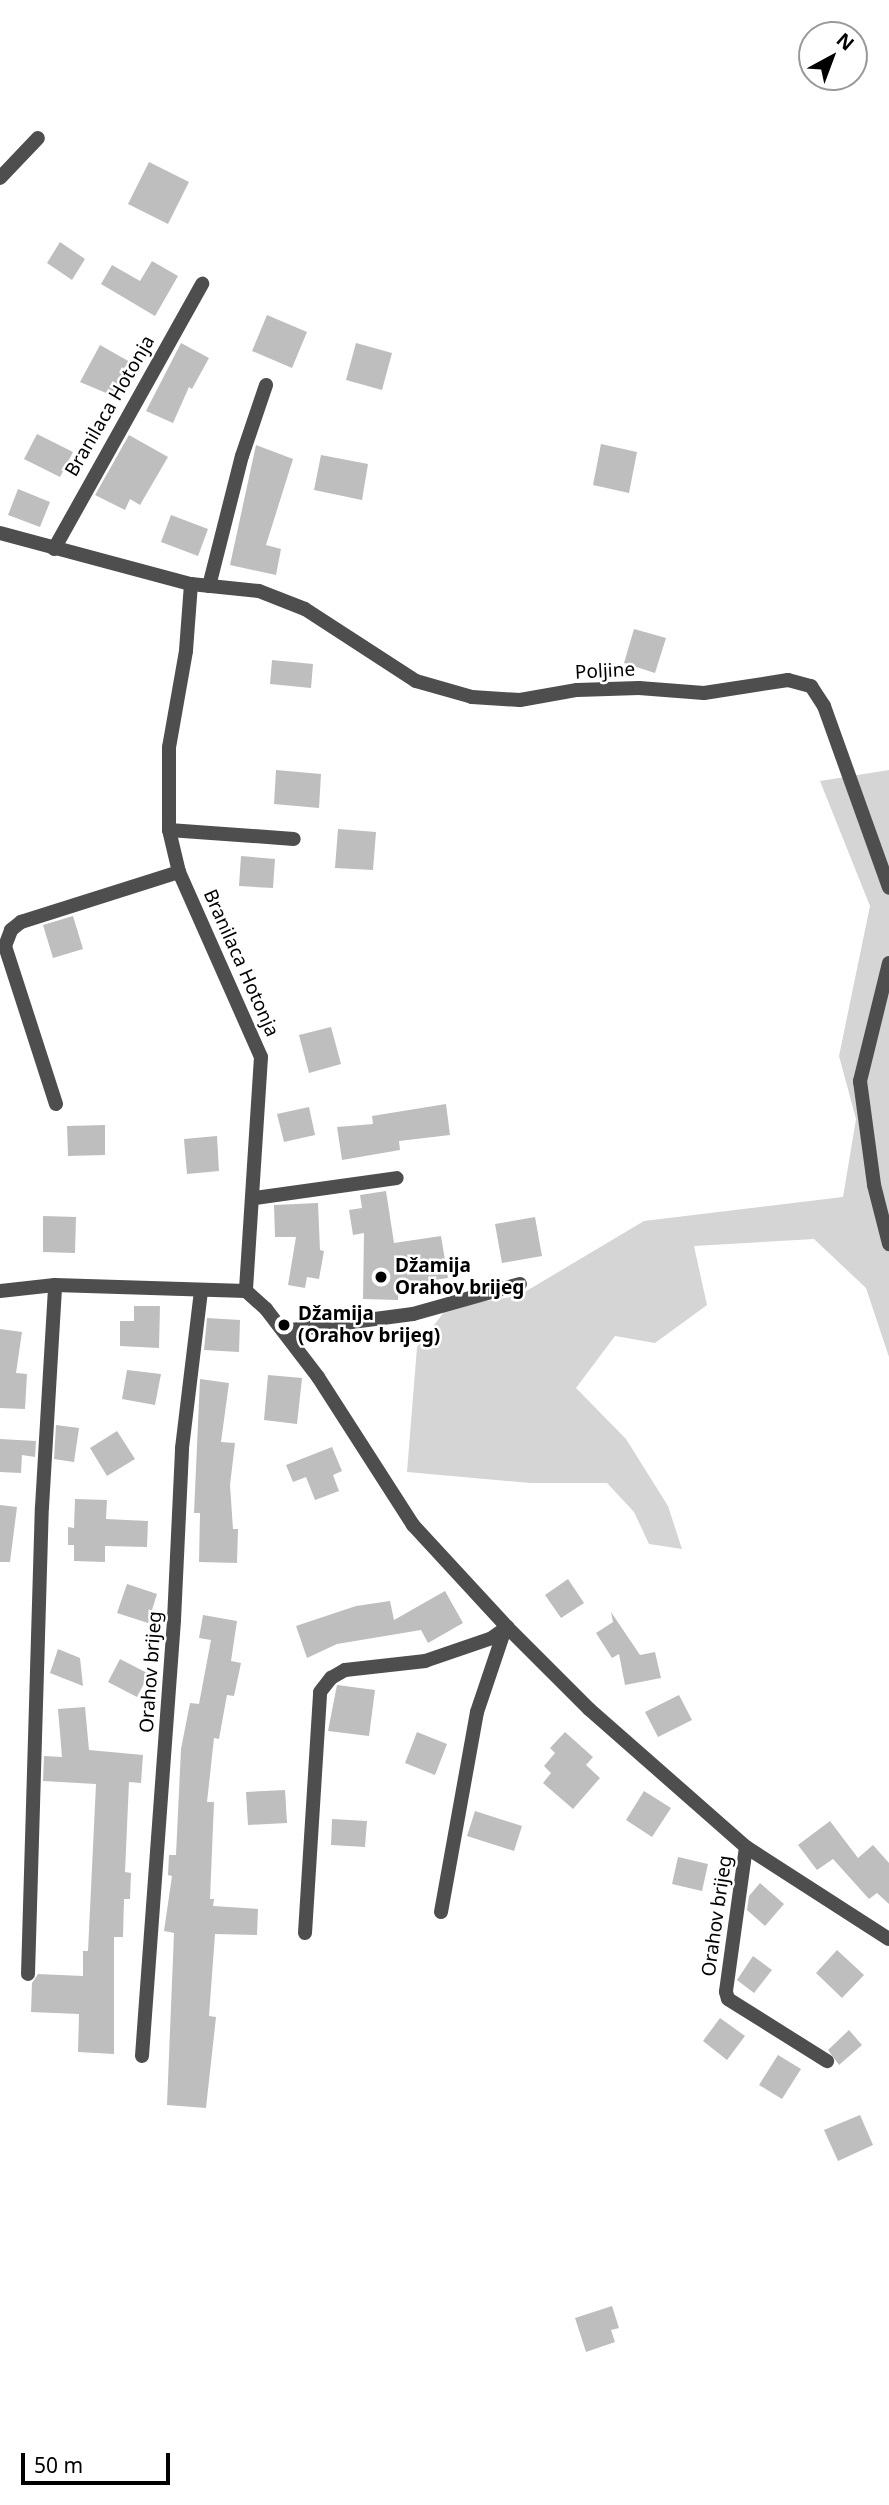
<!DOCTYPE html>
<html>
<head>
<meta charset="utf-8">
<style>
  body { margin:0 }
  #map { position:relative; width:889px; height:2505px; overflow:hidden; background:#fff; font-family:"Noto Sans",sans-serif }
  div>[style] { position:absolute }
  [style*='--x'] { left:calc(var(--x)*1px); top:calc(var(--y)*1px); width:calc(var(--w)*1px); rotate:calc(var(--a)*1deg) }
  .green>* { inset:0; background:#d5d5d5 }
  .building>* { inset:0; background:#bebebe }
  .minor>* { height:14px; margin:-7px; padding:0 7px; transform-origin:7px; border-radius:7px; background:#4e4e4e }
  .dots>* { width:19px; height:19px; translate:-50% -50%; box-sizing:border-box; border:4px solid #fff; border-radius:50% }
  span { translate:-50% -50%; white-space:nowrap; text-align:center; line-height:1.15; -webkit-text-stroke:5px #fff; paint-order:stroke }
  .street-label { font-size:19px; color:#000 }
  .poi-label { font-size:19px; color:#000; font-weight:700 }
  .left { translate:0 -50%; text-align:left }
  .north { position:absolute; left:798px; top:21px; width:70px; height:70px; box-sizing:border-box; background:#fff; border:2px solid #999; border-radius:50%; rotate:41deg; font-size:19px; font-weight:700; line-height:28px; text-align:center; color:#000 }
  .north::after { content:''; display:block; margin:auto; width:24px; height:32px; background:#000; clip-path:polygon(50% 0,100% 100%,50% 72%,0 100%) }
  .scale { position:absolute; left:21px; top:2453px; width:149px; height:32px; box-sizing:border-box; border:4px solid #000; border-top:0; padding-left:9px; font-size:21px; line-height:24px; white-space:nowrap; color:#000; -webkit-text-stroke:5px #fff; paint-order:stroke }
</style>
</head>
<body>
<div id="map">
  <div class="green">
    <div style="clip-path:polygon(889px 770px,889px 1357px,866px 1288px,814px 1239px,694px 1246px,707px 1305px,655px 1343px,615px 1336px,576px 1388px,626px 1439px,668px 1506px,682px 1549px,649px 1544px,634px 1512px,607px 1483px,531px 1483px,407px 1472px,417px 1347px,448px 1307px,518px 1296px,644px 1221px,843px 1197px,856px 1119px,839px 1056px,870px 906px,820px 781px)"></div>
  </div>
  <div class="building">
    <div style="clip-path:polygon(149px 162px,189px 182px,168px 224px,128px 204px)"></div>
    <div style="clip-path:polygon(60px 242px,85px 259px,72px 280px,47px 263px)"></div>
    <div style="clip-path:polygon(152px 261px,178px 276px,155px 316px,101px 284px,112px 265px,140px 281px)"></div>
    <div style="clip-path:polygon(267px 315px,307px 332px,292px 368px,252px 351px)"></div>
    <div style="clip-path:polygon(181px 343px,209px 358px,192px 389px,189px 387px,173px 423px,146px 411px)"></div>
    <div style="clip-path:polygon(356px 343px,392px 353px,382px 390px,346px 380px)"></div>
    <div style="clip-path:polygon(100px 345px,130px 362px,111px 395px,80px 382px)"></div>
    <div style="clip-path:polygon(37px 434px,73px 452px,60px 477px,24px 459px)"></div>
    <div style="clip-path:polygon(129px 435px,168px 457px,140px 505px,130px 499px,125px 510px,95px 495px)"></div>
    <div style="clip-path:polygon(601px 444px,637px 452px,629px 493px,593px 485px)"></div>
    <div style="clip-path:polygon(256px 445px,293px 459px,266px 545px,281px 549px,276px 575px,230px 565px)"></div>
    <div style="clip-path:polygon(321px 455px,368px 464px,362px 500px,314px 490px)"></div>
    <div style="clip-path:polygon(18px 489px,50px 502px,40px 527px,8px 515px)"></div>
    <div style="clip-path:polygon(171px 515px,208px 529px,198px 556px,161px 542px)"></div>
    <div style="clip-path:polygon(634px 629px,666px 638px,655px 673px,624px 663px)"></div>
    <div style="clip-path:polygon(272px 660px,313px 664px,311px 688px,270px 684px)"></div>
    <div style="clip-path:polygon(276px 770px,321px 774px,319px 808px,274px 804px)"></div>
    <div style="clip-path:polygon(338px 829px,376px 832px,373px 870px,335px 868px)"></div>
    <div style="clip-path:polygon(241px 856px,275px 859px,273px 888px,239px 886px)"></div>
    <div style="clip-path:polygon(73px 916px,83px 949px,53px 958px,43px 925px)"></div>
    <div style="clip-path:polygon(331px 1027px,341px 1064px,309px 1073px,299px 1035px)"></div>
    <div style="clip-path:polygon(446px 1104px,450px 1135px,399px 1141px,400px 1150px,342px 1160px,337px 1127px,373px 1124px,372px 1116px)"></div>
    <div style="clip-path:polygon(309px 1107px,315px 1135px,284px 1142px,277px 1114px)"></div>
    <div style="clip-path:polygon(105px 1125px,105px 1155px,68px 1156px,67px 1126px)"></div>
    <div style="clip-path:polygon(217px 1136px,219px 1171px,187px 1174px,184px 1139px)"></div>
    <div style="clip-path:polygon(386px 1191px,394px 1243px,441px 1236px,448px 1278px,399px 1285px,398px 1300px,363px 1299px,364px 1233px,353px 1235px,349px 1210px,362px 1208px,360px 1195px)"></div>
    <div style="clip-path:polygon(318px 1203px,320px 1250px,324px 1251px,319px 1279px,307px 1277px,305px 1288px,288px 1285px,296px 1237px,275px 1237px,274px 1205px)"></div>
    <div style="clip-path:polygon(43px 1216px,76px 1217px,75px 1253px,43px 1252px)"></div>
    <div style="clip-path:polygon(535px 1217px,542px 1256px,502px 1263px,495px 1224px)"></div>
    <div style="clip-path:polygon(134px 1306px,160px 1306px,159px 1348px,120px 1346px,120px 1321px,134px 1321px)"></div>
    <div style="clip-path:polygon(207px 1318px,240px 1320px,239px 1352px,204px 1350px)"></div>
    <div style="clip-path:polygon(0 1329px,22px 1332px,16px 1373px,27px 1374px,25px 1409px,0 1408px)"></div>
    <div style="clip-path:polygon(127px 1370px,161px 1374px,155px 1405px,122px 1399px)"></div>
    <div style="clip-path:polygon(268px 1375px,302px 1378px,297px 1424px,264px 1420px)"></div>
    <div style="clip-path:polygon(200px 1379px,229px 1383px,221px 1442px,235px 1443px,230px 1485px,233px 1529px,238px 1529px,237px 1563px,199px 1562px,200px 1513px,194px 1513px)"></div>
    <div style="clip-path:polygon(56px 1425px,79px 1428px,74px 1462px,54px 1459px)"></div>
    <div style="clip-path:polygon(117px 1431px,135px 1459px,107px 1476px,90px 1448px)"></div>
    <div style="clip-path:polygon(0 1439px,36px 1441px,35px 1457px,22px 1455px,21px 1473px,0 1472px)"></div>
    <div style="clip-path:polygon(332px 1447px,342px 1471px,333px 1475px,339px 1491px,315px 1500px,306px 1477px,293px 1482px,286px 1465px)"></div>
    <div style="clip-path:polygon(75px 1499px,107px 1500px,106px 1519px,148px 1521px,147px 1547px,105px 1546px,105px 1562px,74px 1561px,74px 1545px,68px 1545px,68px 1527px,74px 1528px)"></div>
    <div style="clip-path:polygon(0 1505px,17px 1507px,10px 1562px,0 1562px)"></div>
    <div style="clip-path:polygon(568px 1579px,584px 1603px,561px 1618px,545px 1595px)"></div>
    <div style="clip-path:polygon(127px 1584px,157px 1594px,148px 1623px,117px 1613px)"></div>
    <div style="clip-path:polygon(445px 1591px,463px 1623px,428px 1643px,421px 1630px,337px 1644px,307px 1658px,296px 1626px,356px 1606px,390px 1601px,394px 1620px)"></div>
    <div style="clip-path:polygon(611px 1612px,640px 1655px,655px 1652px,661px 1678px,625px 1685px,619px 1654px,612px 1658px,596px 1633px,613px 1622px)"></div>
    <div style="clip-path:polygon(203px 1615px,237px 1621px,231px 1661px,241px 1663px,234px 1696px,227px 1695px,219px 1739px,214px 1738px,207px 1802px,214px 1802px,210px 1899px,214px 1899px,213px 1906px,258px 1909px,257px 1935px,215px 1934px,209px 2016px,216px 2017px,206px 2108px,167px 2105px,174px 1933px,164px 1931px,172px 1876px,168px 1875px,169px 1855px,176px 1855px,181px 1749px,190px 1703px,199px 1704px,211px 1640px,199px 1638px)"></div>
    <div style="clip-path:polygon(58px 1649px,80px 1658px,83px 1686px,50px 1673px)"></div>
    <div style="clip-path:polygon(120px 1659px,149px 1674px,137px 1697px,108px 1682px)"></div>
    <div style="clip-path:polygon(337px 1685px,375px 1690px,369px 1736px,328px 1731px)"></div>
    <div style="clip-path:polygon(679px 1695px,692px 1720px,658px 1737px,645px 1712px)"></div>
    <div style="clip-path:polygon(85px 1707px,89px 1750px,143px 1755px,141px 1783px,129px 1782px,125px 1872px,131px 1873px,130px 1899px,124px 1899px,123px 1937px,114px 1937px,114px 2054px,78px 2052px,79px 2014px,31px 2012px,32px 1983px,38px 1974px,83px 1976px,83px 1951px,88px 1951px,96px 1784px,43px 1781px,44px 1756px,62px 1757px,58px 1709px)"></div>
    <div style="clip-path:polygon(417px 1732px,447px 1744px,435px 1775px,405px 1763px)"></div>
    <div style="clip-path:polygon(565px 1732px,593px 1757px,586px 1765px,600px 1778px,573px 1809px,543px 1783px,551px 1773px,544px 1766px,555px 1753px,550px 1748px)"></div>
    <div style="clip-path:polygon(285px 1790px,287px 1823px,248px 1825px,246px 1792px)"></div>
    <div style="clip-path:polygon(644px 1791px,671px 1808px,652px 1837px,626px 1820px)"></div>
    <div style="clip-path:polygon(475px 1811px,522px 1826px,514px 1851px,467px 1836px)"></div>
    <div style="clip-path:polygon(332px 1819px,367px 1821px,365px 1847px,331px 1845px)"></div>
    <div style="clip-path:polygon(830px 1821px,858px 1858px,873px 1845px,889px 1863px,889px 1904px,877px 1893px,869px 1899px,833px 1859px,817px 1870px,798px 1845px)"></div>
    <div style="clip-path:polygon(678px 1857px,708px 1864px,702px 1891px,672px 1884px)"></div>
    <div style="clip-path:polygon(760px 1883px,784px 1904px,765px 1926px,747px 1910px,749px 1896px)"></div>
    <div style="clip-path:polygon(837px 1950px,864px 1975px,842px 1998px,816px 1973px)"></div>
    <div style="clip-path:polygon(753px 1956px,772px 1970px,754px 1993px,737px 1980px)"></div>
    <div style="clip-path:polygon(720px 2018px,745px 2036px,727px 2060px,703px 2041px)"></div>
    <div style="clip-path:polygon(849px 2030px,862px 2045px,839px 2065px,828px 2050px)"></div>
    <div style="clip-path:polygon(778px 2055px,801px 2069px,782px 2099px,759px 2085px)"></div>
    <div style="clip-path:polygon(860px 2115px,873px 2145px,838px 2161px,824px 2130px)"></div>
    <div style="clip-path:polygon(612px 2306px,619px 2328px,611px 2330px,615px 2342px,586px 2352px,575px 2318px)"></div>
  </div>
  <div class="minor">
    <div style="--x:0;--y:178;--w:55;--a:-46.5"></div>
    <div style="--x:0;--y:533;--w:198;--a:15"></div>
    <div style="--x:191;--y:584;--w:68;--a:5.9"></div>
    <div style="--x:259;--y:591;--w:49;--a:21.4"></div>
    <div style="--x:305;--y:609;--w:132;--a:33"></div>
    <div style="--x:416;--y:681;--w:58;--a:15.9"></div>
    <div style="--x:472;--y:697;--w:48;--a:3.6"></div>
    <div style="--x:520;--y:700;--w:58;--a:-10"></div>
    <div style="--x:577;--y:690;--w:62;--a:-1.8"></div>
    <div style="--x:639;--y:688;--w:65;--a:4.4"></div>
    <div style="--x:704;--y:693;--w:85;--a:-8.8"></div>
    <div style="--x:788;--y:680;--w:24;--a:15"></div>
    <div style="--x:811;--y:686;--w:24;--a:57"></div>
    <div style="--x:824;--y:706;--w:193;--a:70.3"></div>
    <div style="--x:54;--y:549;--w:304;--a:-60.8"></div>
    <div style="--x:191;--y:584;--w:67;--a:94.3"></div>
    <div style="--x:186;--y:651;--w:97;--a:100"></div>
    <div style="--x:169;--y:747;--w:83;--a:90"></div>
    <div style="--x:169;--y:830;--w:43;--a:76.6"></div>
    <div style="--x:179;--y:872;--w:202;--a:66.1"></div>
    <div style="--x:261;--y:1057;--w:234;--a:93.7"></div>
    <div style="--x:209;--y:586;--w:134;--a:-75.8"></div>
    <div style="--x:242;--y:456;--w:75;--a:-71.3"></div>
    <div style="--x:169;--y:830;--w:125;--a:4.1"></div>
    <div style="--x:889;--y:963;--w:122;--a:103.8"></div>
    <div style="--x:860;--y:1081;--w:105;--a:82.3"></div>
    <div style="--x:874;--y:1185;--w:61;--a:75.7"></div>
    <div style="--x:56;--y:1104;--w:166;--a:-107.9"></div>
    <div style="--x:5;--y:946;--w:17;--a:-69"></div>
    <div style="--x:11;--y:930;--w:13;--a:-39"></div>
    <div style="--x:21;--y:922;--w:166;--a:-17.6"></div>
    <div style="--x:255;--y:1198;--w:143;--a:-8"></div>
    <div style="--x:0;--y:1291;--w:55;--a:-6.2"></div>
    <div style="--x:55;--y:1285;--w:191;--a:1.8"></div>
    <div style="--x:246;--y:1291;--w:27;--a:42"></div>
    <div style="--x:266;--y:1309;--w:86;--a:52.6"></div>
    <div style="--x:318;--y:1377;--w:176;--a:57.3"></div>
    <div style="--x:413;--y:1525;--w:139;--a:47.3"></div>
    <div style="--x:507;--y:1627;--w:116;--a:45"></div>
    <div style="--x:589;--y:1709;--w:209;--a:41.3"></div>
    <div style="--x:746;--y:1847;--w:170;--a:32.8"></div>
    <div style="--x:284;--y:1331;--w:130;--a:-7.5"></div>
    <div style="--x:413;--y:1314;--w:111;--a:-15.7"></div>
    <div style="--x:746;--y:1847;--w:146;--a:97.9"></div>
    <div style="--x:726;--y:1992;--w:7;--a:74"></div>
    <div style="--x:728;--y:1999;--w:117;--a:32.1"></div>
    <div style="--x:441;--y:1912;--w:203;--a:-79.8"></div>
    <div style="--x:477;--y:1712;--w:84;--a:-71.4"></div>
    <div style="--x:305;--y:1933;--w:241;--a:-86.4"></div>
    <div style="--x:320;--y:1692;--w:18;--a:-52"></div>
    <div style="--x:331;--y:1678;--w:16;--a:-30"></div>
    <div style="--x:345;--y:1670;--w:81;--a:-6.4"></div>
    <div style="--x:425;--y:1661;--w:71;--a:-18.9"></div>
    <div style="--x:492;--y:1638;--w:19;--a:-36"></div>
    <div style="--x:28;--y:1974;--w:467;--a:-88.3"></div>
    <div style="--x:42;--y:1507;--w:222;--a:-86.6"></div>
    <div style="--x:142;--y:2056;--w:437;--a:-85.8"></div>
    <div style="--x:174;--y:1620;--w:172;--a:-87.3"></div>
    <div style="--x:182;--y:1448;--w:158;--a:-83.1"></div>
  </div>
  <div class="dots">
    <div style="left:381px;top:1277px;background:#000"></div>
    <div style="left:284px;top:1325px;background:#000"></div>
  </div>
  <div class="street-label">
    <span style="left:110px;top:406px;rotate:-60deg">Branilaca Hotonja</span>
    <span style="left:605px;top:671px;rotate:-3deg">Poljine</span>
    <span style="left:241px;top:963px;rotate:66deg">Branilaca Hotonja</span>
    <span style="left:151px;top:1672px;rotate:-86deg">Orahov brijeg</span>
    <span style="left:717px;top:1916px;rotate:-82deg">Orahov brijeg</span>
  </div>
  <div class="poi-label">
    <span class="left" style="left:395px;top:1277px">Džamija<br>Orahov brijeg</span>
    <span class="left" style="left:298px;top:1325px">Džamija<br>(Orahov brijeg)</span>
  </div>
  <div class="north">N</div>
  <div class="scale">50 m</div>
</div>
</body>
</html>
